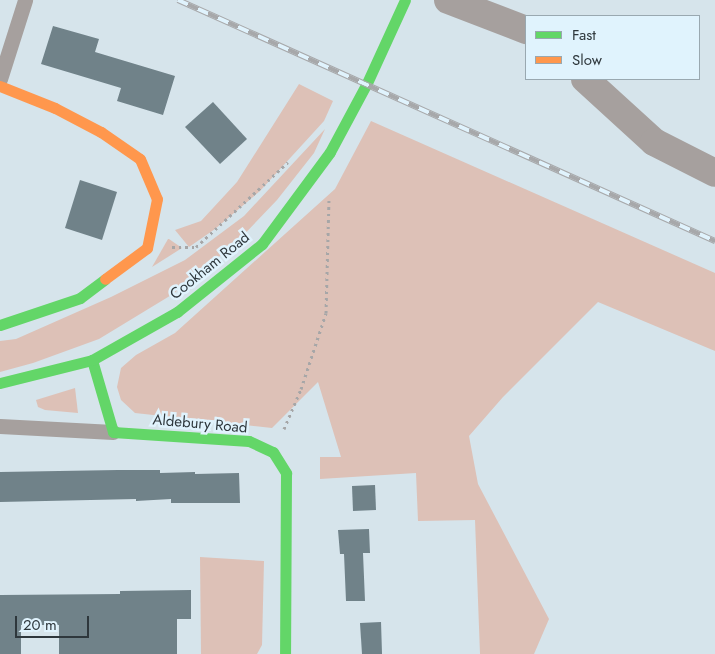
<!DOCTYPE html>
<html>
<head>
<meta charset="utf-8">
<style>
  body { margin:0 }
  #map { position:relative; width:715px; height:654px; overflow:hidden; background:#d6e4eb; font-family:Jost,sans-serif }
  div>[style] { position:absolute }
  [style*='--x'] { left:calc(var(--x)*1px); top:calc(var(--y)*1px); width:calc(var(--w)*1px); rotate:calc(var(--a)*1deg) }
  .green>* { inset:0; background:#ddc1b7 }
  .building>* { inset:0; background:#708289 }
  .path>* { height:3px; margin-top:-1.5px; transform-origin:0; background:repeating-linear-gradient(90deg,#a6a6a7 0 2.5px,transparent 0 6.5px) }
  .lane>* { height:15px; margin:-7.5px; padding:0 7.5px; transform-origin:7.5px; border-radius:7.5px; background:#a6a09e }
  .street>* { height:28px; margin:-14px; padding:0 14px; transform-origin:14px; border-radius:14px; background:#a6a09e }
  .fast>* { height:11px; margin:-5.5px; padding:0 5.5px; transform-origin:5.5px; border-radius:5.5px; background:#63d668 }
  .slow>* { height:11px; margin:-5.5px; padding:0 5.5px; transform-origin:5.5px; border-radius:5.5px; background:#ff974d }
  .rail>* { height:5.5px; margin-top:-2.75px; transform-origin:0; background:repeating-linear-gradient(90deg,#e0f3fd 0 11px,#a7a8aa 0 22px); box-sizing:border-box; border-block:1px solid #a7a8aa }
  span { translate:-50% -50%; white-space:nowrap; text-align:center; line-height:1.15; -webkit-text-stroke:5px #e0f3fd; paint-order:stroke }
  .street-label { font-size:15px; color:#2e373c }
  .legend { position:absolute; left:525px; top:15px; width:175px; height:65px; box-sizing:border-box; background:#e0f3fd; border:1px solid #99a8b0; margin:0; padding:6px 9px; list-style:none; font-size:15px; color:#2e373c }
  .legend li { display:flex; align-items:center; gap:10px; height:25px }
  .legend b { width:25px; border:1px solid #99a8b0 }
  .scale { position:absolute; left:15px; top:616px; width:74px; height:22px; box-sizing:border-box; border:2px solid #2e373c; border-top:0; padding-left:6px; font-size:15px; line-height:18px; white-space:nowrap; color:#2e373c; -webkit-text-stroke:4px #e0f3fd; paint-order:stroke }
</style>
</head>
<body>
<div id="map">
  <div class="green">
    <div style="clip-path:polygon(299px 84px,333px 101px,324px 121px,260px 191px,215px 229px,189px 247px,175px 230px,201px 221px,237px 182px)"></div>
    <div style="clip-path:polygon(371px 121px,715px 273px,715px 351px,598px 302px,503px 397px,469px 436px,478px 484px,549px 619px,534px 654px,480px 654px,475px 520px,418px 521px,416px 473px,320px 479px,320px 457px,341px 457px,318px 382px,272px 428px,135px 413px,121px 400px,117px 387px,121px 368px,136px 355px,175px 333px,335px 189px)"></div>
    <div style="clip-path:polygon(325px 129px,314px 153px,277px 200px,236px 243px,173px 294px,99px 339px,33px 363px,0 372px,0 341px,16px 339px,111px 297px,185px 260px,244px 216px)"></div>
    <div style="clip-path:polygon(169px 239px,182px 248px,152px 267px,168px 239px)"></div>
    <div style="clip-path:polygon(75px 388px,78px 413px,45px 410px,38px 407px,36px 400px)"></div>
    <div style="clip-path:polygon(200px 557px,264px 561px,262px 645px,257px 654px,201px 654px)"></div>
  </div>
  <div class="building">
    <div style="clip-path:polygon(53px 26px,99px 39px,95px 52px,175px 76px,163px 115px,117px 101px,121px 88px,41px 64px)"></div>
    <div style="clip-path:polygon(213px 102px,247px 139px,220px 164px,185px 127px)"></div>
    <div style="clip-path:polygon(80px 180px,117px 192px,102px 240px,65px 228px)"></div>
    <div style="clip-path:polygon(118px 470px,160px 470px,160px 473px,195px 472px,195px 474px,239px 473px,240px 503px,171px 503px,171px 499px,136px 501px,136px 499px,0 502px,0 472px)"></div>
    <div style="clip-path:polygon(375px 485px,376px 510px,353px 511px,352px 486px)"></div>
    <div style="clip-path:polygon(369px 529px,370px 553px,363px 553px,365px 601px,346px 601px,344px 554px,340px 554px,338px 530px)"></div>
    <div style="clip-path:polygon(191px 590px,191px 619px,177px 619px,177px 654px,59px 654px,59px 625px,21px 625px,21px 654px,0 654px,0 595px,120px 594px,120px 591px)"></div>
    <div style="clip-path:polygon(381px 622px,382px 654px,362px 654px,360px 623px)"></div>
  </div>
  <div class="path">
    <div style="--x:172;--y:247;--w:24;--a:0"></div>
    <div style="--x:196;--y:247;--w:125;--a:-42.7"></div>
    <div style="--x:284;--y:429;--w:43;--a:-67"></div>
    <div style="--x:301;--y:389;--w:80;--a:-71.8"></div>
    <div style="--x:326;--y:313;--w:115;--a:-88.5"></div>
  </div>
  <div class="lane">
    <div style="--x:0;--y:79;--w:83;--a:-72.4"></div>
    <div style="--x:0;--y:426;--w:113;--a:3"></div>
  </div>
  <div class="street">
    <div style="--x:448;--y:0;--w:84;--a:21"></div>
    <div style="--x:585;--y:79;--w:93;--a:42.4"></div>
    <div style="--x:654;--y:142;--w:68;--a:26.9"></div>
  </div>
  <div class="fast">
    <div style="--x:0;--y:325;--w:84;--a:-18.6"></div>
    <div style="--x:80;--y:298;--w:31;--a:-37"></div>
    <div style="--x:92;--y:360;--w:75;--a:73.7"></div>
    <div style="--x:113;--y:432;--w:136;--a:3.8"></div>
    <div style="--x:249;--y:441;--w:26;--a:25"></div>
    <div style="--x:273;--y:452;--w:25;--a:58"></div>
    <div style="--x:286;--y:473;--w:181;--a:90.3"></div>
    <div style="--x:0;--y:383;--w:95;--a:-14"></div>
    <div style="--x:92;--y:360;--w:98;--a:-29.5"></div>
    <div style="--x:177;--y:312;--w:109;--a:-38.7"></div>
    <div style="--x:262;--y:244;--w:114;--a:-53.5"></div>
    <div style="--x:330;--y:152;--w:78;--a:-61.8"></div>
    <div style="--x:367;--y:83;--w:91;--a:-65.4"></div>
  </div>
  <div class="slow">
    <div style="--x:0;--y:86;--w:59;--a:21.8"></div>
    <div style="--x:55;--y:108;--w:52;--a:27.6"></div>
    <div style="--x:101;--y:132;--w:47;--a:34.7"></div>
    <div style="--x:140;--y:159;--w:43;--a:67"></div>
    <div style="--x:157;--y:199;--w:50;--a:101.5"></div>
    <div style="--x:147;--y:248;--w:52;--a:143.6"></div>
  </div>
  <div class="rail">
    <div style="--x:178;--y:0;--w:589;--a:24.17"></div>
  </div>
  <div class="street-label">
    <span style="left:210px;top:266px;rotate:-39deg">Cookham Road</span>
    <span style="left:200px;top:424px;rotate:5deg">Aldebury Road</span>
  </div>
  <ul class="legend">
  <li><b style="height:6px;background:#63d668"></b>Fast</li>
  <li><b style="height:6px;background:#ff974d"></b>Slow</li>
  </ul>
  <div class="scale">20 m</div>
</div>
</body>
</html>
